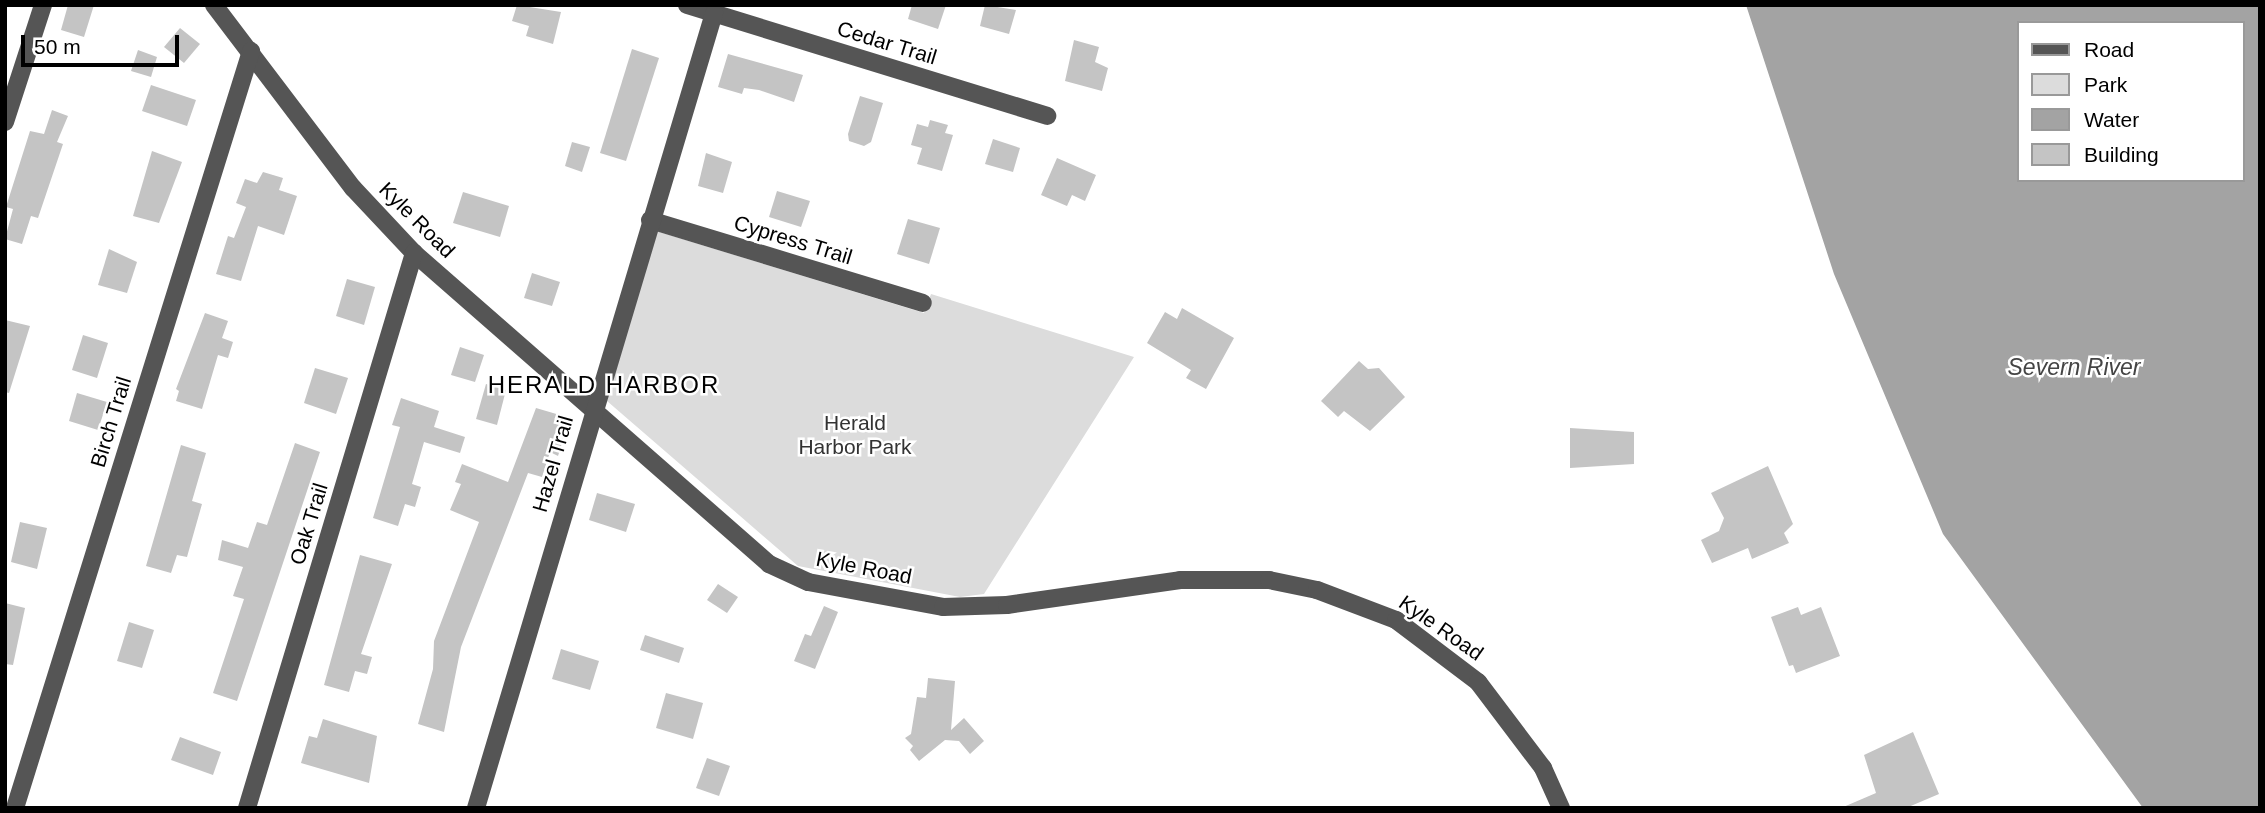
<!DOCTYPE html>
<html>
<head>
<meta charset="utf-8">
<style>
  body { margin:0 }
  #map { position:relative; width:2265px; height:813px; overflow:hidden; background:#fff; font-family:Arial,sans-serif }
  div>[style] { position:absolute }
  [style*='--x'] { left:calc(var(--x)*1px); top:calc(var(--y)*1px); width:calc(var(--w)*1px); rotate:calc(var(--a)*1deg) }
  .green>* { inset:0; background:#dcdcdc }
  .water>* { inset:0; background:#a3a3a3 }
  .building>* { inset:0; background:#c4c4c4 }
  .minor>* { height:18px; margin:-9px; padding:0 9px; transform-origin:9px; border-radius:9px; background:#555 }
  span { translate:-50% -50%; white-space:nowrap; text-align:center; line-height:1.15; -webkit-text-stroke:5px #fff; paint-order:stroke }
  .street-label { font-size:21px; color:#000 }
  .park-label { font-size:21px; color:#333 }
  .water-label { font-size:23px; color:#444; font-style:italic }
  .quarter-label { font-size:24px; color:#000; letter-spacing:2px }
  .frame { position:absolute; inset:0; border:7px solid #000; pointer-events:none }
  .legend { position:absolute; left:2017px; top:21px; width:228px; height:161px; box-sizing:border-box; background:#fff; border:2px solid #999; margin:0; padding:9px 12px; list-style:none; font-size:21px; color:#000 }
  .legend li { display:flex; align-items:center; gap:14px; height:35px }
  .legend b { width:35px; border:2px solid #999 }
  .scale { position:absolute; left:21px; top:35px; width:158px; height:32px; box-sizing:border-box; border:4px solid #000; border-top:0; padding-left:9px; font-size:21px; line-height:24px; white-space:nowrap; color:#000; -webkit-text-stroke:5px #fff; paint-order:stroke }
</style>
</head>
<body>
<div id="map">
  <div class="green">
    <div style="clip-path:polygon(656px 231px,924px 313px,931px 294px,1134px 357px,984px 594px,960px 597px,798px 566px,607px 401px)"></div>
  </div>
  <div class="water">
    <div style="clip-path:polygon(evenodd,1746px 5px,2260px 5px,2260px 808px,2143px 808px,1943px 534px,1834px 274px,1746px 5px,2018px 23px,2242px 23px,2242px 180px,2018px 180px,2018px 23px)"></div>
  </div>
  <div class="building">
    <div style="clip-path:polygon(68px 5px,94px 5px,84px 37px,61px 30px)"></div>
    <div style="clip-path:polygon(517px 5px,561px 12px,553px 44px,526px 36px,529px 26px,512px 21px)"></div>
    <div style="clip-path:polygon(912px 5px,946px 5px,938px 29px,908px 19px)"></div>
    <div style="clip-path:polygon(985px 5px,1016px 10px,1009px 34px,980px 26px)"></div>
    <div style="clip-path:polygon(180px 28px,200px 44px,184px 63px,164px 47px)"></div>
    <div style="clip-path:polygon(1074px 40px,1099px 47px,1095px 62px,1108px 68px,1102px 91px,1065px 81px)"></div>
    <div style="clip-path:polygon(632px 49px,659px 58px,626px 161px,600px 153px)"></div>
    <div style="clip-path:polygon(138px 50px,157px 57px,151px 77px,131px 71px)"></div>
    <div style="clip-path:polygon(728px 54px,803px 75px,794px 102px,759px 90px,744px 88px,742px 94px,718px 87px)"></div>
    <div style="clip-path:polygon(151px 85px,196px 100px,187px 126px,142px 111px)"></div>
    <div style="clip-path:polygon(860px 96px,883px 103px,871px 142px,864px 146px,849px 141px,848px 134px)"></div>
    <div style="clip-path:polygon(52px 110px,68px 116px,57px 142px,63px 144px,38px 218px,31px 216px,22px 244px,5px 239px,13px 209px,6px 207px,30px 131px,44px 134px)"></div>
    <div style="clip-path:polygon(930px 120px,948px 125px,945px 133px,953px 135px,942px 171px,917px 164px,922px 148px,911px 145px,917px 124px,928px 127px)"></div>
    <div style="clip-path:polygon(993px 139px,1020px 148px,1013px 172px,985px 164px)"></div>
    <div style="clip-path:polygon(572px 142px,590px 147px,582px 172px,565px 166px)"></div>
    <div style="clip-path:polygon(152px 151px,182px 162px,159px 223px,133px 216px)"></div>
    <div style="clip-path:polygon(706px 153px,732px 162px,723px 193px,698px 186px)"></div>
    <div style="clip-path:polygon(1057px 158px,1096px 175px,1085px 201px,1072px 195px,1067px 206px,1041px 195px)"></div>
    <div style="clip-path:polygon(263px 172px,283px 178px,279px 190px,297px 196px,284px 235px,258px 226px,241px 281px,216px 274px,228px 236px,234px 238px,246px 207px,236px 203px,245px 179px,257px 183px)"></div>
    <div style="clip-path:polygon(777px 191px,810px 201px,801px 227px,769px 217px)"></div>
    <div style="clip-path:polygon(463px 192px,509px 206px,500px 237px,453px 223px)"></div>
    <div style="clip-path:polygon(908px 219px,940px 228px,929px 264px,897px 254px)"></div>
    <div style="clip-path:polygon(109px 249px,137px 262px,127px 293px,98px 285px)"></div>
    <div style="clip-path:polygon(532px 273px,560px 282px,552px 306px,524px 298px)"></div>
    <div style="clip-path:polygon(347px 279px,375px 287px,364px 325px,336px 316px)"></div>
    <div style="clip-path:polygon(1182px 308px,1234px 338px,1206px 389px,1186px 378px,1191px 370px,1147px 343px,1165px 312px,1177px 319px)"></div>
    <div style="clip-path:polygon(205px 313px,228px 321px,222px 338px,233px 342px,228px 358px,218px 355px,202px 409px,176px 401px,179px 391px,176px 389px)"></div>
    <div style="clip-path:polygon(5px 320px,30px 326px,9px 393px,5px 392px)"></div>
    <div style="clip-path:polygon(83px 335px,108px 343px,97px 378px,72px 370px)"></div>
    <div style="clip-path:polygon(460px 347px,484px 355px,475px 382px,451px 375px)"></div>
    <div style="clip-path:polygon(1359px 361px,1368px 369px,1379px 368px,1405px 397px,1370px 431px,1344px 411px,1338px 417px,1321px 401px)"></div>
    <div style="clip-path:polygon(315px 368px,348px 378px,336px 414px,304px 403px)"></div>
    <div style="clip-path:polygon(486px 384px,506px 390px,497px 425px,476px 419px)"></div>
    <div style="clip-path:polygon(77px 393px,107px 402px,98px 430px,69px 421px)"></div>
    <div style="clip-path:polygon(401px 398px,439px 411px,434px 427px,465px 437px,460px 453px,424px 442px,412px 484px,421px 487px,415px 507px,405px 504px,398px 526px,373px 518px,400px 427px,392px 425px)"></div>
    <div style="clip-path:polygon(536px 408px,570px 418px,558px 456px,550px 452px,542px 477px,528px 473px,461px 647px,444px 732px,418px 724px,433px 669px,434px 641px,479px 522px,450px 510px,461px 484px,455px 482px,462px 464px,508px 482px)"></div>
    <div style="clip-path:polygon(1570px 428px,1634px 432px,1634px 464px,1570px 468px)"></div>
    <div style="clip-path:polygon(295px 443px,320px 452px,237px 701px,213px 693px,244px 599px,233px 596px,243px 567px,218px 560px,222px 540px,248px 548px,257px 522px,267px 525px)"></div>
    <div style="clip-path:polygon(181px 445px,206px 453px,192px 501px,202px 504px,187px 557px,177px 555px,171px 573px,146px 566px)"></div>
    <div style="clip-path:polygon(1768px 466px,1793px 524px,1784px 533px,1789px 543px,1752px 559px,1748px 548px,1712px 563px,1701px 540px,1719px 531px,1724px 518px,1711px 493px)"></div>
    <div style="clip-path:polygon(597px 493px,635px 504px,626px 532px,589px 520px)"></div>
    <div style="clip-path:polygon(20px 522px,47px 528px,37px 569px,11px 562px)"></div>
    <div style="clip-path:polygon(360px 555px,392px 564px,361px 654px,372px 657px,367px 674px,355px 671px,349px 692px,324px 685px)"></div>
    <div style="clip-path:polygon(718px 584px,738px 597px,727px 613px,707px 600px)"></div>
    <div style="clip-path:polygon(5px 603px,25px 608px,13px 665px,5px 664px)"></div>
    <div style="clip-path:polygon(824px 606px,838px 612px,815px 669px,794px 661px,805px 634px,811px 636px)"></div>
    <div style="clip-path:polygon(1798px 607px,1801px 615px,1821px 607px,1840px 656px,1796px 673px,1793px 665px,1789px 666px,1771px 617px)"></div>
    <div style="clip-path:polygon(129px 622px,154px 630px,142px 668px,117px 661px)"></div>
    <div style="clip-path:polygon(645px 635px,684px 648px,679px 663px,640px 650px)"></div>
    <div style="clip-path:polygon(561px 649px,599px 661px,590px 690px,552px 679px)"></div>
    <div style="clip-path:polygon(928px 678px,955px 681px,951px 730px,964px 718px,984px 741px,970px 754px,959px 741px,945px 740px,919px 761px,910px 750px,913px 746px,905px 738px,911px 734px,917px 697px,926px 698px)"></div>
    <div style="clip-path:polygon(666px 693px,703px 703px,693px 739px,656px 728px)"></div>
    <div style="clip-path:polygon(323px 719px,377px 736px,369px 783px,301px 763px,309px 736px,317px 738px)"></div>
    <div style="clip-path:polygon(1913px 732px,1939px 794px,1906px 808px,1841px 808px,1876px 793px,1864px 755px)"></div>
    <div style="clip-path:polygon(180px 737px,221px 752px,213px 775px,171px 760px)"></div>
    <div style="clip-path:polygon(707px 758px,730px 766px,719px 796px,696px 788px)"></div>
  </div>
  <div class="minor">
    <div style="--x:214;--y:5;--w:230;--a:52.8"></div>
    <div style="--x:353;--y:188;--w:89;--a:46.8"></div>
    <div style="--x:414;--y:253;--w:472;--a:41.2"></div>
    <div style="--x:769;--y:564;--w:43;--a:24.8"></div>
    <div style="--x:808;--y:582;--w:137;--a:10.5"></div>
    <div style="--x:943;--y:607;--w:64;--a:-1.8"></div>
    <div style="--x:1007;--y:605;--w:175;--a:-8.2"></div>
    <div style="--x:1180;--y:580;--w:89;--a:0"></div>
    <div style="--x:1269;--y:580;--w:49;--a:11.8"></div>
    <div style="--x:1317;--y:590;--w:85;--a:20.8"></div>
    <div style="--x:1396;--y:620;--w:103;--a:37.1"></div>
    <div style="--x:1478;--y:682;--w:108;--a:52.9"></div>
    <div style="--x:1543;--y:768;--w:44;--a:65.8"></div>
    <div style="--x:687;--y:5;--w:377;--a:17.1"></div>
    <div style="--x:5;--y:122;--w:123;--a:-72"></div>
    <div style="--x:650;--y:220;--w:285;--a:16.9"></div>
    <div style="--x:15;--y:808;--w:793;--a:-72.68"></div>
    <div style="--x:247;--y:808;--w:580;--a:-73.25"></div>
    <div style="--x:476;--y:808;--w:830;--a:-73.33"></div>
  </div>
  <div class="street-label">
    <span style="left:887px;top:43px;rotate:17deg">Cedar Trail</span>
    <span style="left:417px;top:220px;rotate:45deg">Kyle Road</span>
    <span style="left:793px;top:240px;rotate:17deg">Cypress Trail</span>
    <span style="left:111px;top:422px;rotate:-73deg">Birch Trail</span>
    <span style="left:553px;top:464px;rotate:-74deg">Hazel Trail</span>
    <span style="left:309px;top:524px;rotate:-73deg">Oak Trail</span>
    <span style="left:864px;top:568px;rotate:11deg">Kyle Road</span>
    <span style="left:1441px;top:628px;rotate:35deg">Kyle Road</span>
  </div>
  <div class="park-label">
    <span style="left:855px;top:435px">Herald<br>Harbor Park</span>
  </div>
  <div class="water-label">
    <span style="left:2074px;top:367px">Severn River</span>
  </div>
  <div class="quarter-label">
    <span style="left:604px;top:385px">HERALD HARBOR</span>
  </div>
  <div class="frame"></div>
  <ul class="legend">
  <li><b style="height:9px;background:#555"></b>Road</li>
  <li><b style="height:19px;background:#dcdcdc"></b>Park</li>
  <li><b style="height:19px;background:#a3a3a3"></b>Water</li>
  <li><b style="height:19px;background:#c4c4c4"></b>Building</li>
  </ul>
  <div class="scale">50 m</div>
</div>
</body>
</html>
